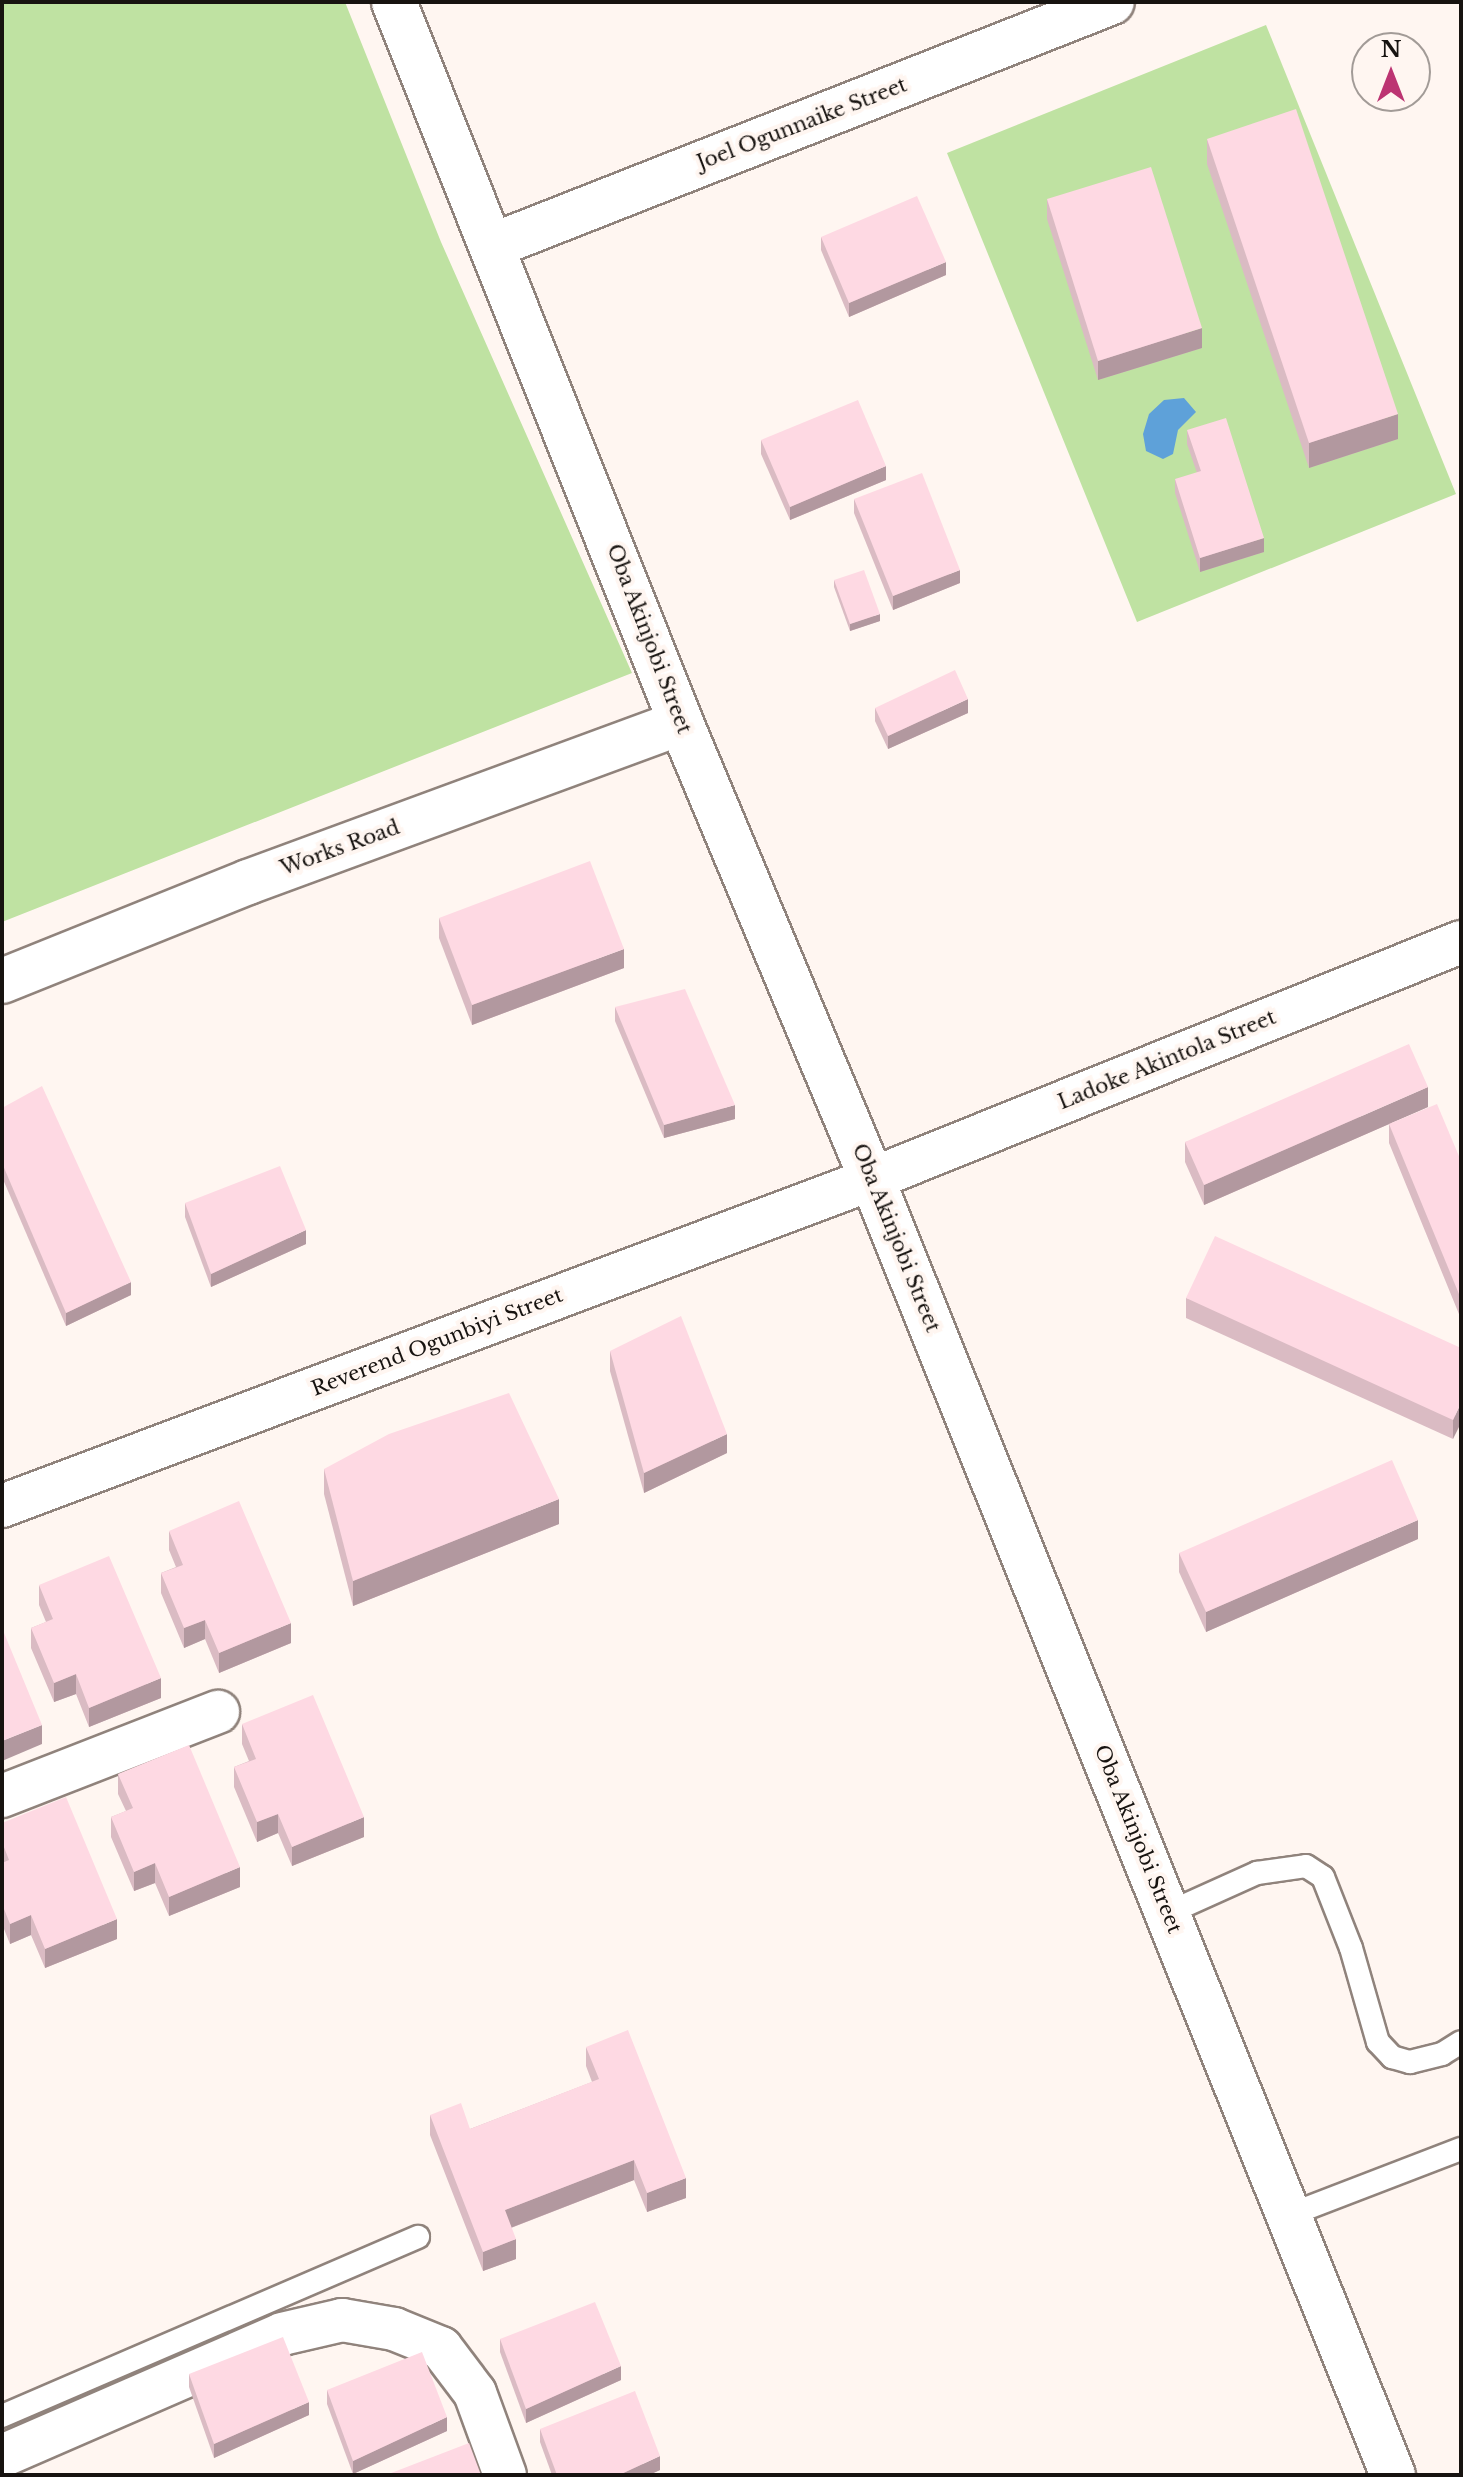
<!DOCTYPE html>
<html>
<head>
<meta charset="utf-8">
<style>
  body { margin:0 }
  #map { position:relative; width:1463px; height:2477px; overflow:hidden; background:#fff6f1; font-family:"Libre Baskerville",serif }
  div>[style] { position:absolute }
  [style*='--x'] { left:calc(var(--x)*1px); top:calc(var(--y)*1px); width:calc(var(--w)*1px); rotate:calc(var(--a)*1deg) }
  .green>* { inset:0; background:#bfe2a2 }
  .water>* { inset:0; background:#5ea1d9 }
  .roads { filter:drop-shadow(2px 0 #90837c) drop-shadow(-2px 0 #90837c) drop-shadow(0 2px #90837c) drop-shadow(0 -2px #90837c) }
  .service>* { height:22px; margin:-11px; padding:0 11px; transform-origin:11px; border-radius:11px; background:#fff }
  .minor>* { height:42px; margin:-21px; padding:0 21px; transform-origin:21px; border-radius:21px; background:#fff }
  .tertiary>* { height:44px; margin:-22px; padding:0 22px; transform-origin:22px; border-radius:22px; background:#fff }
  .secondary>* { height:44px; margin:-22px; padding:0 22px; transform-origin:22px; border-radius:22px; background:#fff }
  .wall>* { inset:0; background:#dabbc3 }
  .shaded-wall>* { inset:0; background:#b2989f }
  .building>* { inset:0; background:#fed9e3 }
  span { translate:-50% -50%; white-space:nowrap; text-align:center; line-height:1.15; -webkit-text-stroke:8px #fff6f1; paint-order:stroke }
  .street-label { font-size:20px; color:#171310 }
  .frame { position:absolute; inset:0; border:4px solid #171310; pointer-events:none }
  .north { position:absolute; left:1351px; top:32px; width:80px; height:80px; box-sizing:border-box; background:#fff6f1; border:2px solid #a29b97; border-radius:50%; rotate:0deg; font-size:22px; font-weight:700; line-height:32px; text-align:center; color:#171310 }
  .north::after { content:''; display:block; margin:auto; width:28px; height:36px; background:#bc3472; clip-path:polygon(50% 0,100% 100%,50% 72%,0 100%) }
</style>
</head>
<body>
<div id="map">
  <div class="green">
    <div style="clip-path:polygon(2px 2px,345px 2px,441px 242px,632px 673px,2px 922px)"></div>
    <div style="clip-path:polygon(1266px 25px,1456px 494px,1137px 622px,947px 153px)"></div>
  </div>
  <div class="water">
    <div style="clip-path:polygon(1184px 398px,1196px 412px,1178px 430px,1173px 454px,1163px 459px,1146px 451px,1143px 434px,1149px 414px,1164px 400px)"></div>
  </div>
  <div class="roads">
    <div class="service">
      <div style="--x:1168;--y:1913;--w:98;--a:-24.2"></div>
      <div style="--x:1257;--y:1873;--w:49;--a:-8.1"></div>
      <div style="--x:1306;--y:1866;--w:20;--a:33"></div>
      <div style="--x:1323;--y:1877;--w:76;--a:68.5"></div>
      <div style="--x:1351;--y:1948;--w:98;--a:74"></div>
      <div style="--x:1378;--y:2042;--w:21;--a:47"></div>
      <div style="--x:1392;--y:2057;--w:19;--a:16"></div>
      <div style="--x:1410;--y:2062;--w:33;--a:-14"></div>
      <div style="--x:1442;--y:2054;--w:22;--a:-32"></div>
      <div style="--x:1289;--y:2215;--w:184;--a:-21"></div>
      <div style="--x:2;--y:2416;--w:453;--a:-23.3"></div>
    </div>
    <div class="minor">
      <div style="--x:2;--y:1506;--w:929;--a:-20.6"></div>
      <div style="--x:872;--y:1179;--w:635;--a:-21.92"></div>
      <div style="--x:2;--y:1796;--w:232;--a:-21.3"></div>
      <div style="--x:2;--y:2456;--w:305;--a:-23.5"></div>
      <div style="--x:282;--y:2334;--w:62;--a:-13.1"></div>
      <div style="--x:342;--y:2320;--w:53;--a:9.8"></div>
      <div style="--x:394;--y:2329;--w:51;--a:22"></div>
      <div style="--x:441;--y:2348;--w:56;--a:52.9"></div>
      <div style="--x:475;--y:2393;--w:87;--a:69.9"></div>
    </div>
    <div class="tertiary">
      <div style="--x:394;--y:2;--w:776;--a:68.29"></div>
      <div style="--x:681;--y:723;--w:494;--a:67.3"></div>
      <div style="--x:872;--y:1179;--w:1397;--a:68.1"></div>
      <div style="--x:492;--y:246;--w:666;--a:-21.48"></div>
    </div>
    <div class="secondary">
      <div style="--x:2;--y:981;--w:265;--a:-21.9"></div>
      <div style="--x:248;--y:882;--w:461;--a:-20.2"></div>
    </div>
  </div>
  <div class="wall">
    <div style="clip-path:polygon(1207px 139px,1398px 439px,1309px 468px,1207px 164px)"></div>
    <div style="clip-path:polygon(1047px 199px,1202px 348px,1098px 380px,1047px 219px)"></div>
    <div style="clip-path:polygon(821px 237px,946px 275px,849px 317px,821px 250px)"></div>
    <div style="clip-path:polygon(1187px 430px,1264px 552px,1200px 572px,1175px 493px,1175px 479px,1197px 473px,1187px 444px)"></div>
    <div style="clip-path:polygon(761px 440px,886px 480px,790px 520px,761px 454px)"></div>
    <div style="clip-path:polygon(854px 499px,960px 583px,893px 610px,854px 513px)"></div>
    <div style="clip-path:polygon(834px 580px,880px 621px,850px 631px,834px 587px)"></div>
    <div style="clip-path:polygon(875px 708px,968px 713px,888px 749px,875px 721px)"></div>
    <div style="clip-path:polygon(439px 918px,624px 968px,472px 1025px,439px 938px)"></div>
    <div style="clip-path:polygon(615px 1007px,735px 1119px,664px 1138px,615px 1021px)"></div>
    <div style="clip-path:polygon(1428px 1107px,1391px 1123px,1461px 1161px,1461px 1319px,1389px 1143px,1389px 1124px,1204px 1205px,1185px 1162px,1185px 1142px)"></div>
    <div style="clip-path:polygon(2px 1108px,131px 1295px,66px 1326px,2px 1177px)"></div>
    <div style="clip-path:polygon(185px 1203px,306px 1244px,211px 1287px,185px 1217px)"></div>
    <div style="clip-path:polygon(1186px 1298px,1461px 1348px,1453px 1439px,1186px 1318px)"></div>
    <div style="clip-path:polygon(610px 1351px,727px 1453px,644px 1493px,610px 1371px)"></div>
    <div style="clip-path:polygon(324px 1469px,559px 1524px,353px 1606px,324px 1494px)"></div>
    <div style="clip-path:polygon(169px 1531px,291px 1643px,219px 1673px,205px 1639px,184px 1648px,161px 1593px,161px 1573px,176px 1567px,169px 1550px)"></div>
    <div style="clip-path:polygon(1418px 1539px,1206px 1632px,1179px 1572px,1179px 1553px)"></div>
    <div style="clip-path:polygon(39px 1585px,161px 1698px,89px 1727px,76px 1694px,54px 1702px,31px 1648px,31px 1628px,46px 1622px,39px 1605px)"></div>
    <div style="clip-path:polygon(242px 1724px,364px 1837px,292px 1866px,278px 1833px,257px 1842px,234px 1787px,234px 1767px,249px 1761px,242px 1744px)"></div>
    <div style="clip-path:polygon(118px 1774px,240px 1887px,169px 1916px,155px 1883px,134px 1891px,111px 1837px,111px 1817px,126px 1811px,118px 1794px)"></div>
    <div style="clip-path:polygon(2px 1823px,117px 1939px,45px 1968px,31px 1935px,10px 1944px,2px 1924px)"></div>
    <div style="clip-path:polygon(586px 2047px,686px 2198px,647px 2212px,634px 2180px,511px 2228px,516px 2259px,483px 2271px,430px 2135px,430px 2115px,470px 2129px,592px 2082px,586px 2066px)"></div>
    <div style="clip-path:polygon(500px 2339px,621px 2380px,526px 2423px,500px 2352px)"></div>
    <div style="clip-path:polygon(189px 2374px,309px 2415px,214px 2458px,189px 2387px)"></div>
    <div style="clip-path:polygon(327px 2390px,447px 2431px,353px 2474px,327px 2404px)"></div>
    <div style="clip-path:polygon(540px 2429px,660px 2470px,649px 2475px,552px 2475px,540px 2442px)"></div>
  </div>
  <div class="shaded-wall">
    <div style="clip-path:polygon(946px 262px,946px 275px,849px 317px,849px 303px)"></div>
    <div style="clip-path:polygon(1202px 328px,1202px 348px,1098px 380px,1098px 361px)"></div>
    <div style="clip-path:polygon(1398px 414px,1398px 439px,1309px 468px,1309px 443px)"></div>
    <div style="clip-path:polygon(886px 466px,886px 480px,790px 520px,790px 507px)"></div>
    <div style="clip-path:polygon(1264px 538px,1264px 552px,1200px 572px,1200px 558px)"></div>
    <div style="clip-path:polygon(960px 570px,960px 583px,893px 610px,893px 596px)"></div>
    <div style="clip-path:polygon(880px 614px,880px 621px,850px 631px,850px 624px)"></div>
    <div style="clip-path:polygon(968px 699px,968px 713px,888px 749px,888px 736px)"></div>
    <div style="clip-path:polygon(624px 949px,624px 968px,472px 1025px,472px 1005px)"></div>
    <div style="clip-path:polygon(1428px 1087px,1428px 1107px,1204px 1205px,1204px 1185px)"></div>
    <div style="clip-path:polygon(735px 1105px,735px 1119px,664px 1138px,664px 1125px)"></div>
    <div style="clip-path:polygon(306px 1230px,306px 1244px,211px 1287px,211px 1274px)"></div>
    <div style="clip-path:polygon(131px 1282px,131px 1295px,66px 1326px,66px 1313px)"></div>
    <div style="clip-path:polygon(1461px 1403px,1461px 1423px,1453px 1439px,1453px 1420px)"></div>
    <div style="clip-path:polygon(727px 1434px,727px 1453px,644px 1493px,644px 1473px)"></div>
    <div style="clip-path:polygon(559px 1499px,559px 1524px,353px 1606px,353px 1581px)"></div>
    <div style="clip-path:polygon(1418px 1520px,1418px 1539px,1206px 1632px,1206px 1612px)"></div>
    <div style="clip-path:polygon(205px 1620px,205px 1639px,184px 1648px,184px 1628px)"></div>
    <div style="clip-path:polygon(291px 1623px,291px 1643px,219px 1673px,219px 1653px)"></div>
    <div style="clip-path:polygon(76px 1674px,76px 1694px,54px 1702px,54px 1683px)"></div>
    <div style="clip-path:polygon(161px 1678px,161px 1698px,89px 1727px,89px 1708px)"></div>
    <div style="clip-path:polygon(42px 1725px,42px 1744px,2px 1761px,2px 1741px)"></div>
    <div style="clip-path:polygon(278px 1814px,278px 1833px,257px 1842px,257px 1822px)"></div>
    <div style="clip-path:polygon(364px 1817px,364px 1837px,292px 1866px,292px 1847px)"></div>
    <div style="clip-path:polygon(155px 1863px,155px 1883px,134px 1891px,134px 1872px)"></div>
    <div style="clip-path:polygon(240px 1867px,240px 1887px,169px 1916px,169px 1897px)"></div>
    <div style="clip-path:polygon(31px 1915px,31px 1935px,10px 1944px,10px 1924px)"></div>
    <div style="clip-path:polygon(117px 1919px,117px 1939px,45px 1968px,45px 1949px)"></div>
    <div style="clip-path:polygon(634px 2160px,634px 2180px,505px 2230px,505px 2210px)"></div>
    <div style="clip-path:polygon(686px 2178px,686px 2198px,647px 2212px,647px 2193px)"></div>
    <div style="clip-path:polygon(516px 2239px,516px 2259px,483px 2271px,483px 2252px)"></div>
    <div style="clip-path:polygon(621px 2366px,621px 2380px,526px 2423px,526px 2409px)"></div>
    <div style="clip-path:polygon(309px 2402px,309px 2415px,214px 2458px,214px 2444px)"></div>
    <div style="clip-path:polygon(447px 2417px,447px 2431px,353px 2474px,353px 2461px)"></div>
    <div style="clip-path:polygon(660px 2456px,660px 2470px,649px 2475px,619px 2475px)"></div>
  </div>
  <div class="building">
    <div style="clip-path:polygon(1296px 109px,1398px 414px,1309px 443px,1207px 139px)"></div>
    <div style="clip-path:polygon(1151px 167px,1202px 328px,1098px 361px,1047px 199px)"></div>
    <div style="clip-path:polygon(917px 196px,946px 262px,849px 303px,821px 237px)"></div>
    <div style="clip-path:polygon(858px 400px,886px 466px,790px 507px,761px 440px)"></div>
    <div style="clip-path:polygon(1226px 418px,1264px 538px,1200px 558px,1175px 479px,1201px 471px,1187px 430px)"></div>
    <div style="clip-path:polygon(922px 473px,960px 570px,893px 596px,854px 499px)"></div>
    <div style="clip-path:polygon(864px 570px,880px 614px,850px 624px,834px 580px)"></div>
    <div style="clip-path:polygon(955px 670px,968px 699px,888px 736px,875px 708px)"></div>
    <div style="clip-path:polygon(590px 861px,624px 949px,472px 1005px,439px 918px)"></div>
    <div style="clip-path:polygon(685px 989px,735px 1105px,664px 1125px,615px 1007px)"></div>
    <div style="clip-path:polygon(1409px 1044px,1428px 1087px,1204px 1185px,1185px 1142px)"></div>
    <div style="clip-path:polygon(42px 1086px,131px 1282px,66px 1313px,2px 1163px,2px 1108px)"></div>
    <div style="clip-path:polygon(1437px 1104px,1461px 1161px,1461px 1299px,1389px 1124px)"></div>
    <div style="clip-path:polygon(280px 1166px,306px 1230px,211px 1274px,185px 1203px)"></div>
    <div style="clip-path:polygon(1215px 1236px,1461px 1348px,1461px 1403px,1453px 1420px,1186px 1298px)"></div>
    <div style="clip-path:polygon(681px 1316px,727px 1434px,644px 1473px,610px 1351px)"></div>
    <div style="clip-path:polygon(509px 1393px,559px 1499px,353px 1581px,324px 1469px,389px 1434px)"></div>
    <div style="clip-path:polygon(1392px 1460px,1418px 1520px,1206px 1612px,1179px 1553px)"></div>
    <div style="clip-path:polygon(239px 1501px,291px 1623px,219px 1653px,205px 1620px,184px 1628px,161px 1573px,183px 1565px,169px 1531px)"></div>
    <div style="clip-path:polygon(109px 1556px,161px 1678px,89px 1708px,76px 1674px,54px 1683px,31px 1628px,53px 1619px,39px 1585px)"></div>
    <div style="clip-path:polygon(2px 1628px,42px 1725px,2px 1741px)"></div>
    <div style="clip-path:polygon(313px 1695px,364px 1817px,292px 1847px,278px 1814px,257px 1822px,234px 1767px,256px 1759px,242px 1724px)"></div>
    <div style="clip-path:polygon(189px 1745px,240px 1867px,169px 1897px,155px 1863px,134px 1872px,111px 1817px,133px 1808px,118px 1774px)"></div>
    <div style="clip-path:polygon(66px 1797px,117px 1919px,45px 1949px,31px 1915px,10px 1924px,2px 1904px,2px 1863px,9px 1860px,2px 1842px,2px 1823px)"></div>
    <div style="clip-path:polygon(628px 2030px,686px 2178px,647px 2193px,634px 2160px,505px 2210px,516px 2239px,483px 2252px,430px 2115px,461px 2103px,470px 2129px,599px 2079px,586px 2047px)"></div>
    <div style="clip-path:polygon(595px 2302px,621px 2366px,526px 2409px,500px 2339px)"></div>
    <div style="clip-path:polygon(283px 2337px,309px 2402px,214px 2444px,189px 2374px)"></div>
    <div style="clip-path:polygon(422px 2352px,447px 2417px,353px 2461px,327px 2390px)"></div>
    <div style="clip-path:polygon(635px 2391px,660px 2456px,619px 2475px,557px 2475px,540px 2429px)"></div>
    <div style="clip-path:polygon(469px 2443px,481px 2475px,386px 2475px)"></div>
  </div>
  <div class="street-label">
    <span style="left:802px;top:124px;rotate:-21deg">Joel Ogunnaike Street</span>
    <span style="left:649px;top:639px;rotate:69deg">Oba Akinjobi Street</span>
    <span style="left:340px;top:848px;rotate:-20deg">Works Road</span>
    <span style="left:1167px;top:1060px;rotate:-22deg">Ladoke Akintola Street</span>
    <span style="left:896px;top:1238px;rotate:68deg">Oba Akinjobi Street</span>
    <span style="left:437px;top:1342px;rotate:-21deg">Reverend Ogunbiyi Street</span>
    <span style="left:1138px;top:1839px;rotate:68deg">Oba Akinjobi Street</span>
  </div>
  <div class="frame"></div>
  <div class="north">N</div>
</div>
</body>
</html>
